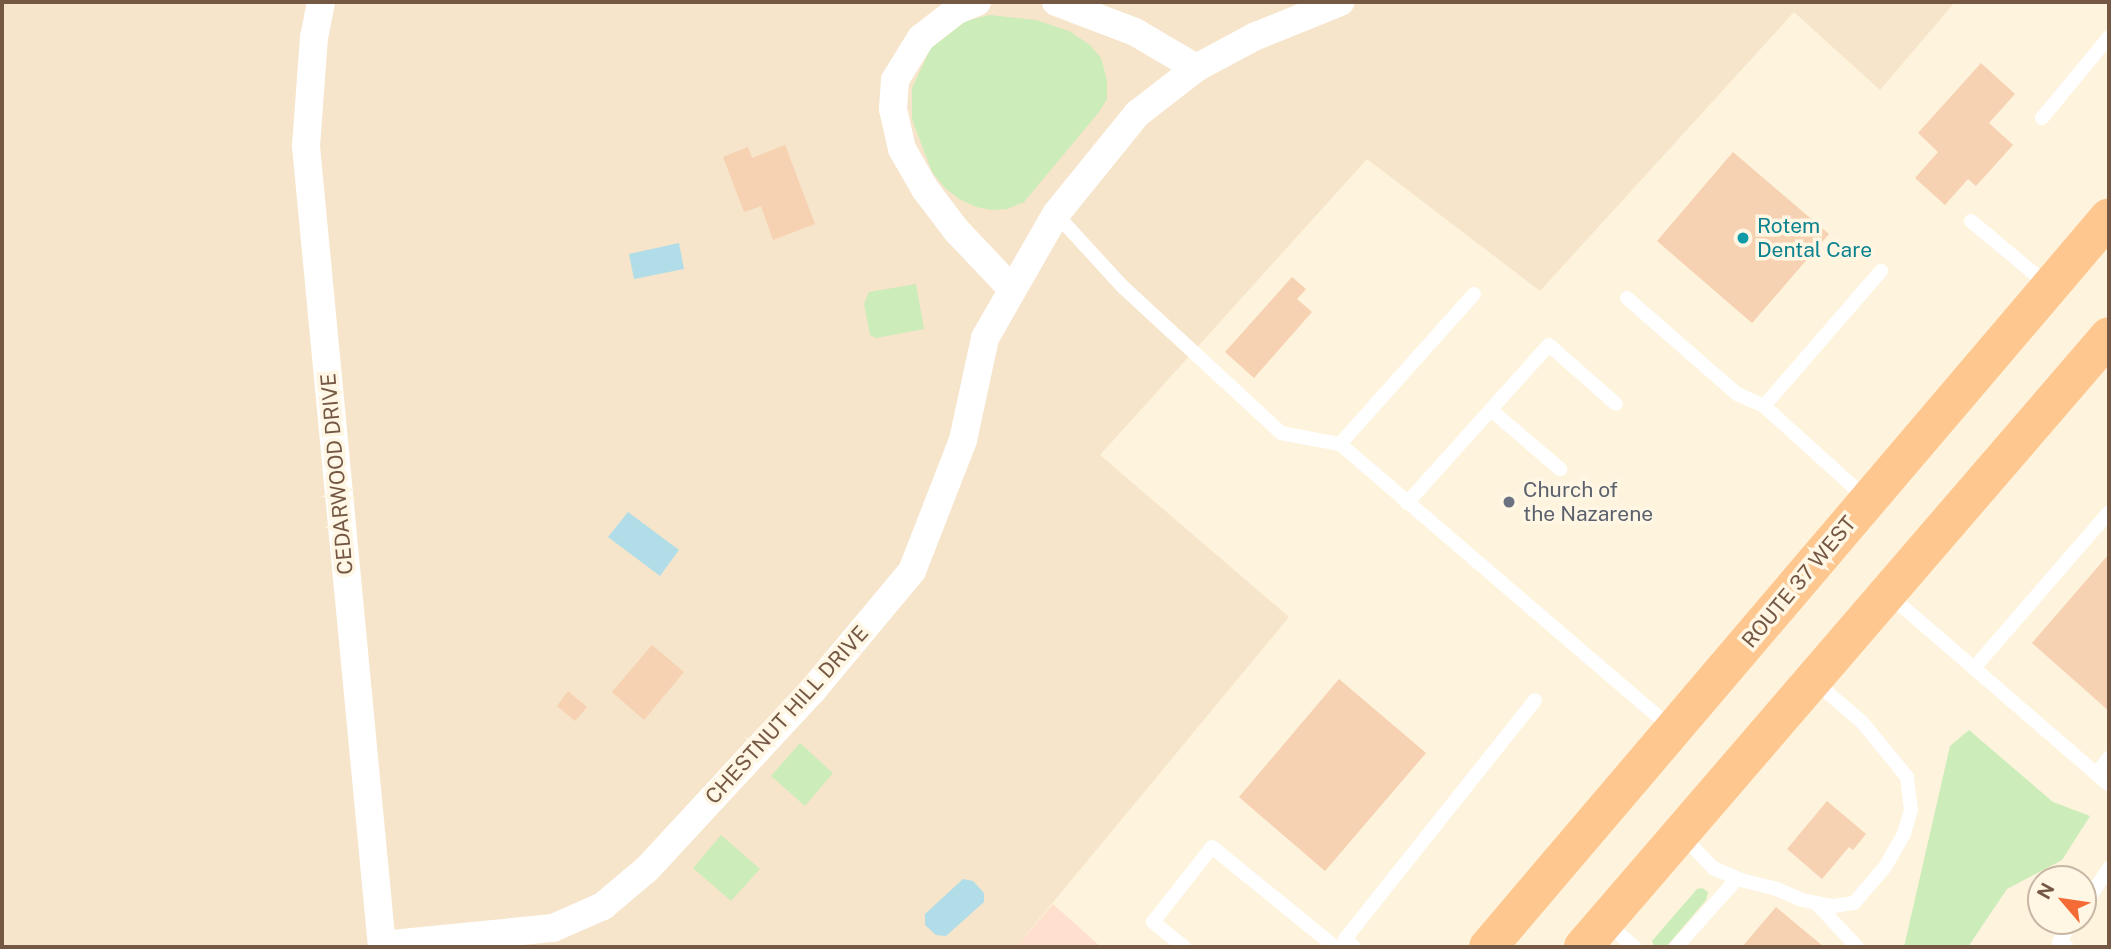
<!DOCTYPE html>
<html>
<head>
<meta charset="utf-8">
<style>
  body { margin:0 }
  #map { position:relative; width:2111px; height:949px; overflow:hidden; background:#fef3dc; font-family:"Public Sans",sans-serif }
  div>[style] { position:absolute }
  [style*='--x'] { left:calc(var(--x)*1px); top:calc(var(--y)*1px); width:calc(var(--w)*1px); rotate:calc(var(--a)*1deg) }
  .residential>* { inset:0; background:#f6e5ca }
  .commercial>* { inset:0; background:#ffe0cf }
  .green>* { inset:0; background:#ccecba }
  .water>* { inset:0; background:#b0dde8 }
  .building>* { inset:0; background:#f6d1b2 }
  .service>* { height:14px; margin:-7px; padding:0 7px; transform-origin:7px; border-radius:7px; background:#fff }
  .minor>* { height:28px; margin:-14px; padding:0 14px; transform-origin:14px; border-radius:14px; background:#fff }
  .trunk>* { height:38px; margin:-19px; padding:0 19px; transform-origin:19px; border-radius:19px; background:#ffc790 }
  .dots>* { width:19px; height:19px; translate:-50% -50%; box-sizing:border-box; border:4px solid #fff6e4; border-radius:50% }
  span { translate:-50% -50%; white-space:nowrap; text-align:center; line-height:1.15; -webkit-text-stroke:7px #fff6e4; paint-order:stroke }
  .culture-label { font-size:21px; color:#0d838f }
  .left { translate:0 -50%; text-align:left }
  .street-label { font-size:21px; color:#755844 }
  .worship-label { font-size:21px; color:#5b616d }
  .frame { position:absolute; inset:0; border:4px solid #755844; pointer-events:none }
  .north { position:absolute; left:2027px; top:865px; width:70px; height:70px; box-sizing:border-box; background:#fff6e4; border:2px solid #c8b7a4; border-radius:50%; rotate:299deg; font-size:19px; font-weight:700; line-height:28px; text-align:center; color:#755844 }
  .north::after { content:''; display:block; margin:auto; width:24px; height:32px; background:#f46b36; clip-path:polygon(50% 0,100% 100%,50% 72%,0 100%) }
</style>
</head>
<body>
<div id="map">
  <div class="residential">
    <div style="clip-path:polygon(2px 2px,1955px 2px,1880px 90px,1794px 12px,1540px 291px,1367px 159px,1100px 455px,1289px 617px,1016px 947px,2px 947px)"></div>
  </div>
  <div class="commercial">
    <div style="clip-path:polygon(1053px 904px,1101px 947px,1016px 947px)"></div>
  </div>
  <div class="green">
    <div style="clip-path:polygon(990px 15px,1036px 20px,1069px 31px,1090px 45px,1101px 58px,1107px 80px,1107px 99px,1099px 112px,1024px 202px,1007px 209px,992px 210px,976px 207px,959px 199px,945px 188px,932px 172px,912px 119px,912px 88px,931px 48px,966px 21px)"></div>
    <div style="clip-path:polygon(916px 284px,924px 329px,876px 338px,870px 335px,864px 304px,869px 292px)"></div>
    <div style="clip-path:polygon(1969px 730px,2053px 802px,2090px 816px,2062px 860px,2007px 889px,1968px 947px,1904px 947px,1950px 746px)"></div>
    <div style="clip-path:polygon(800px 743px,833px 773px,805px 806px,771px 776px)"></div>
    <div style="clip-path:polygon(721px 835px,760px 869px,731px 901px,693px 868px)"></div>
    <div style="clip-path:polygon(1702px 888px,1708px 892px,1706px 900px,1666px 947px,1654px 947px,1652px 941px,1697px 889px)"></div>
  </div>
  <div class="water">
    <div style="clip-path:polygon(679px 243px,684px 269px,634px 279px,629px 254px)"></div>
    <div style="clip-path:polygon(628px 512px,679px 550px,660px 576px,608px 537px)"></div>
    <div style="clip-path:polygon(963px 879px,973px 881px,984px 893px,984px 902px,946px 936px,936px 935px,925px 925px,925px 914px)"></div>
  </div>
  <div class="building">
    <div style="clip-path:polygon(1981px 63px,2015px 94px,1989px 123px,2013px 145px,1976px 186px,1968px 179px,1945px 205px,1915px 178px,1938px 152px,1918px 133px)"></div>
    <div style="clip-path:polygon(785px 145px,815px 224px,773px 240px,761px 206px,744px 212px,723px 157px,748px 147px,752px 158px)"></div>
    <div style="clip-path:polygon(1733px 152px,1829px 234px,1752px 323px,1657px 241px)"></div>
    <div style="clip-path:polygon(1292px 277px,1306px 289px,1297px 299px,1312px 312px,1254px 378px,1225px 352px)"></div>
    <div style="clip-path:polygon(2109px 554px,2109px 711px,2032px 643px)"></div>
    <div style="clip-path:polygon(652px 645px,684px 672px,644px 720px,612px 692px)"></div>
    <div style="clip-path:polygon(1339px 679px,1426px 753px,1325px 871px,1239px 797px)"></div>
    <div style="clip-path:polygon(568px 691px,587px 707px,575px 721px,557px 706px)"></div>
    <div style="clip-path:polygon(1827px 801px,1866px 834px,1853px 850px,1849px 847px,1822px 879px,1787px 849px)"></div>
    <div style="clip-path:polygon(1776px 907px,1824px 947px,1742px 947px)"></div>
  </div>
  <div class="service">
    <div style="--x:2042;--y:118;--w:105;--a:-50.4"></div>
    <div style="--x:1056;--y:214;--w:99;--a:47.5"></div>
    <div style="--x:1123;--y:287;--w:215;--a:42.7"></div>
    <div style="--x:1281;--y:433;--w:60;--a:10.6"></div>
    <div style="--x:1971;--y:221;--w:102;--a:39.8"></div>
    <div style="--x:1474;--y:294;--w:201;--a:131.8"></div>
    <div style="--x:1340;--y:444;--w:438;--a:40.6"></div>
    <div style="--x:1627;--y:298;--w:146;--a:41.1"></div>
    <div style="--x:1737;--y:394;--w:30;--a:24"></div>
    <div style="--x:1764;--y:406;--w:139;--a:42.1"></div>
    <div style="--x:1764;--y:406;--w:179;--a:-49.1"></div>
    <div style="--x:1491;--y:410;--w:91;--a:40.5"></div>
    <div style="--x:1407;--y:503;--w:212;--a:-48.1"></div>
    <div style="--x:1549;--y:345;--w:89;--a:41.4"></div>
    <div style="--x:1888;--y:594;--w:292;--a:40.8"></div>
    <div style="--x:1974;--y:668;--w:206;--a:-49.1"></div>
    <div style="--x:2096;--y:774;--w:21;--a:-51"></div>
    <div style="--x:1681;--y:834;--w:47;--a:46.7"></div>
    <div style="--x:1713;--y:868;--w:30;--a:23"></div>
    <div style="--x:1741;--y:880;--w:34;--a:14"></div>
    <div style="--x:1774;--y:888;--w:30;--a:23"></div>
    <div style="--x:1802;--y:900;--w:33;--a:11"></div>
    <div style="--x:1834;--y:906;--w:20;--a:-9"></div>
    <div style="--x:1854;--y:903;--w:48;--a:-49.3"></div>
    <div style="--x:1885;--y:867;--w:38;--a:-60"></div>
    <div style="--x:1904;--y:834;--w:25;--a:-74"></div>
    <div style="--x:1911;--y:810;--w:33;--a:-97"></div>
    <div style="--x:1907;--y:777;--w:71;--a:-129.3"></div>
    <div style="--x:1862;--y:722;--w:63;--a:-139.5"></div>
    <div style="--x:1816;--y:903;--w:60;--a:47"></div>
    <div style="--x:2083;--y:907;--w:47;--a:-56.3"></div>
    <div style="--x:1606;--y:923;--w:38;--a:40"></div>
    <div style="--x:1184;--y:947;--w:40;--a:-141"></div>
    <div style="--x:1153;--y:922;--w:95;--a:-51.8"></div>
    <div style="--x:1212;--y:847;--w:159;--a:39.1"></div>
    <div style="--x:1354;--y:947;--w:12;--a:-138"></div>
    <div style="--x:1345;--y:939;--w:305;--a:-51.5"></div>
    <div style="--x:1676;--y:947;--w:91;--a:-48.1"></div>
    <div style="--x:2067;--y:947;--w:9;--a:-148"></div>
    <div style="--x:2059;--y:942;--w:25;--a:-56"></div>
  </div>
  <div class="minor">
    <div style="--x:321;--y:2;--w:36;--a:101"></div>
    <div style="--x:314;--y:37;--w:109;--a:94.2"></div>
    <div style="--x:306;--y:146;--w:805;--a:84.58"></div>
    <div style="--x:977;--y:2;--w:22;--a:158"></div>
    <div style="--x:957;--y:10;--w:46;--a:142.1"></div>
    <div style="--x:921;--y:38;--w:49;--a:121.8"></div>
    <div style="--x:895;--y:80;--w:29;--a:94"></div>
    <div style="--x:893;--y:109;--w:41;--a:77.3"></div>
    <div style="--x:902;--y:149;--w:46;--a:60.1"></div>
    <div style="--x:925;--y:189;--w:51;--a:52.9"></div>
    <div style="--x:956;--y:230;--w:81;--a:46.5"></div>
    <div style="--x:1056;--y:2;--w:85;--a:20.8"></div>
    <div style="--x:1135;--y:32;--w:71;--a:30.5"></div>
    <div style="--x:382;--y:945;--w:172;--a:-5.7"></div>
    <div style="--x:553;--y:928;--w:55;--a:-23.7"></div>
    <div style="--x:603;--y:906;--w:57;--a:-40.1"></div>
    <div style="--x:647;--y:869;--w:243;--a:-47.2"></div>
    <div style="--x:812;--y:691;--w:156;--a:-50.2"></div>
    <div style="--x:912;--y:571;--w:141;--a:-68.7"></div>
    <div style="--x:963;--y:440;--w:104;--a:-77.8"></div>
    <div style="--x:985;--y:338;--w:143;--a:-60.2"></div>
    <div style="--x:1056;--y:214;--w:129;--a:-51"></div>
    <div style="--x:1137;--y:114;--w:75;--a:-37.9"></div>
    <div style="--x:1196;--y:68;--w:68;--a:-28.1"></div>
    <div style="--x:1256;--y:36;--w:91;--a:-22"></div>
  </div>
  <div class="trunk">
    <div style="--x:1488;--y:947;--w:958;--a:-49.61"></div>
    <div style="--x:1583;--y:947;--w:806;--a:-49.28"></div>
  </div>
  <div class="dots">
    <div style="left:1743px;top:238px;background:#0f9aa8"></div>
    <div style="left:1509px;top:502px;background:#6b7280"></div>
  </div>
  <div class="culture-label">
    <span class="left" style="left:1757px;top:238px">Rotem<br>Dental Care</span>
  </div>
  <div class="street-label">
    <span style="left:337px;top:474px;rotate:-95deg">CEDARWOOD DRIVE</span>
    <span style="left:1799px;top:582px;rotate:-50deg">ROUTE 37 WEST</span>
    <span style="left:787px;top:715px;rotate:-48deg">CHESTNUT HILL DRIVE</span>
  </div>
  <div class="worship-label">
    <span class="left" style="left:1523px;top:502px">Church of<br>the Nazarene</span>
  </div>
  <div class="frame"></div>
  <div class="north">N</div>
</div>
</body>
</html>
